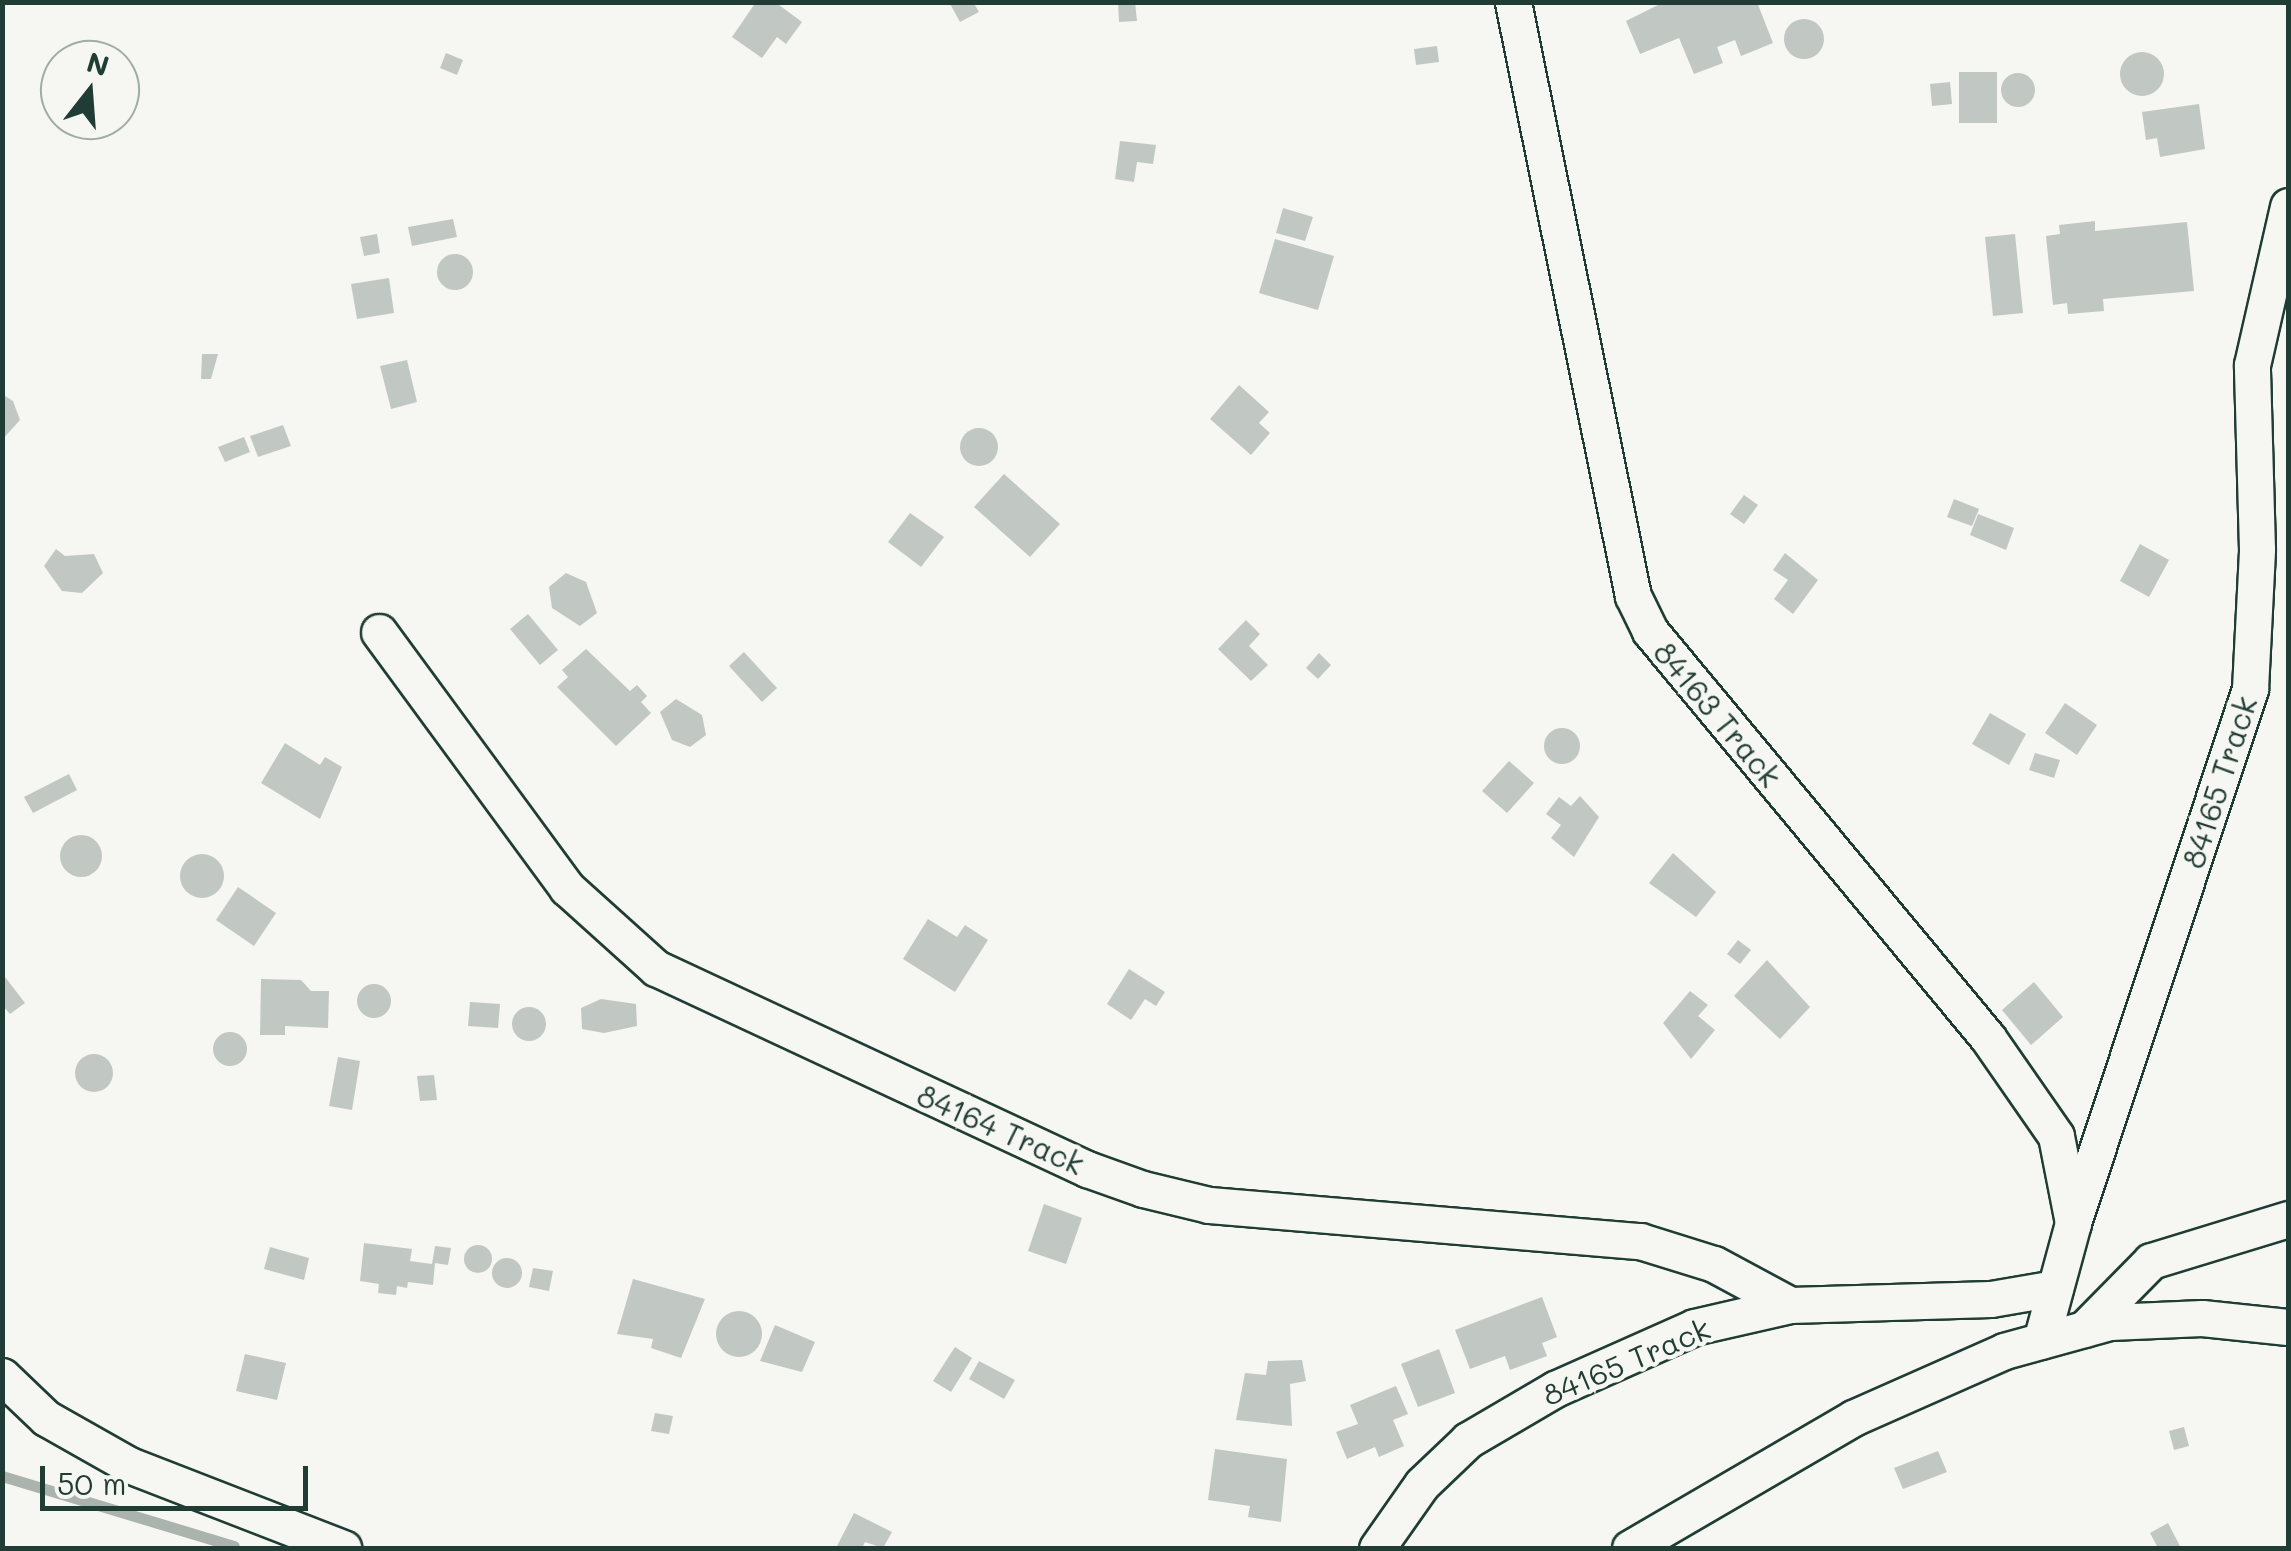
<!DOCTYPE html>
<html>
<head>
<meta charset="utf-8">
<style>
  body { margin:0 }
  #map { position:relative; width:2291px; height:1551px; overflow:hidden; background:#f6f6f2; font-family:Mali,sans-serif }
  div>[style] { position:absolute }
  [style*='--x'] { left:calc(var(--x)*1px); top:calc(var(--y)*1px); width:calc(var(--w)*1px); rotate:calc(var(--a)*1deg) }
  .stream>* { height:11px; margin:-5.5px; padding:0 5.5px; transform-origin:5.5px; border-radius:5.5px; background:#aab3ae }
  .building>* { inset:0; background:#c1c8c3 }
  .round { border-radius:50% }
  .roads { filter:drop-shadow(2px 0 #1f3d34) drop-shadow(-2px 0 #1f3d34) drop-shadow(0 2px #1f3d34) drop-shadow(0 -2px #1f3d34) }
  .street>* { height:35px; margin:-17.5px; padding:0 17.5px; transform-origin:17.5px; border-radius:17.5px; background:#f6f6f2 }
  span { translate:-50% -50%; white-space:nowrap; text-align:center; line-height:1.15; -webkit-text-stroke:9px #f6f6f2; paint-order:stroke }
  .street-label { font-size:30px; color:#1f3d34 }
  .frame { position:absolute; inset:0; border:5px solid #1f3d34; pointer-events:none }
  .north { position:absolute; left:40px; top:40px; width:100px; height:100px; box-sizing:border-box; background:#f6f6f2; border:2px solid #a0aca6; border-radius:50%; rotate:17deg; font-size:28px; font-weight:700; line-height:40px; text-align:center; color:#1f3d34 }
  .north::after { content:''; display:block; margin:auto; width:35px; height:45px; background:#1f3d34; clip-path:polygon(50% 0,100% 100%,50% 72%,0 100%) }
  .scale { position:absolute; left:40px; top:1466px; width:268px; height:45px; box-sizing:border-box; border:5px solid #1f3d34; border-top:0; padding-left:12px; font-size:30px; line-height:35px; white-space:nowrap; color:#1f3d34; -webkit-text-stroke:8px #f6f6f2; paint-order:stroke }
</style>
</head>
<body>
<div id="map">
  <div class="stream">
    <div style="--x:2;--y:1476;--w:242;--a:16.8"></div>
  </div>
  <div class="building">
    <div style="clip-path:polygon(756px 2px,775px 2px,802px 22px,786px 44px,777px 37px,762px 58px,732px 37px)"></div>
    <div style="clip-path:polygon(949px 2px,973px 2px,979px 12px,960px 22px)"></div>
    <div style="clip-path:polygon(1118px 2px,1135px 2px,1137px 21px,1119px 22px)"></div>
    <div style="clip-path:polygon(1664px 2px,1757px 2px,1773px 43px,1741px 56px,1735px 40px,1717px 47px,1723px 63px,1694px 74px,1679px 38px,1640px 54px,1626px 21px)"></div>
    <div class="round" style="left:1784px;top:19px;width:40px;height:40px"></div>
    <div style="clip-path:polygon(1437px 46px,1439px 62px,1416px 65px,1414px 49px)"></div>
    <div class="round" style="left:2120px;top:52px;width:44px;height:44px"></div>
    <div style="clip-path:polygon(446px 53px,463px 60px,457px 75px,440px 68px)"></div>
    <div style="clip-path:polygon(1959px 72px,1997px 72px,1997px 123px,1959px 123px)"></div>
    <div class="round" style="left:2001px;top:73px;width:34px;height:34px"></div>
    <div style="clip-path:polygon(1950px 82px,1952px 104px,1932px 106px,1930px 84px)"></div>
    <div style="clip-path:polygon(2199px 104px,2205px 149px,2160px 157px,2157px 138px,2146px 140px,2142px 112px)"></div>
    <div style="clip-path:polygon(1120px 141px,1156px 145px,1153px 164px,1137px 162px,1134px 182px,1115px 179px)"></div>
    <div style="clip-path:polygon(1283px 208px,1313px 217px,1305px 241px,1276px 233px)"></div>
    <div style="clip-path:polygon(453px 219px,457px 237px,412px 246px,408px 227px)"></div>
    <div style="clip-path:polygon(2095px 221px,2095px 231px,2187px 222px,2194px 291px,2103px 299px,2104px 311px,2068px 314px,2067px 303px,2053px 305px,2046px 236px,2060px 234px,2059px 225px)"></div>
    <div style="clip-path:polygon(377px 234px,380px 253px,364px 256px,360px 237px)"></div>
    <div style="clip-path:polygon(2015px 234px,2023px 313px,1993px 316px,1985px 237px)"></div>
    <div style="clip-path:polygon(1275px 239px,1334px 256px,1318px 310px,1259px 293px)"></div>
    <div class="round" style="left:437px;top:254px;width:36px;height:36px"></div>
    <div style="clip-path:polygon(389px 278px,394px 313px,357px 319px,351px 284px)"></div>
    <div style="clip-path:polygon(202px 354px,218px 354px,211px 379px,201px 379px)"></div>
    <div style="clip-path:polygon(407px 360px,417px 402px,391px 409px,380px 366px)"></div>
    <div style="clip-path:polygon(1239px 385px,1269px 412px,1259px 423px,1270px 433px,1251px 455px,1210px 419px)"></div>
    <div style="clip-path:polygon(2px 394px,13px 401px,20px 420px,2px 440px)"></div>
    <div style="clip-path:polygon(283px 425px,291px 446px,258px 457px,250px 436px)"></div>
    <div class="round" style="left:960px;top:428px;width:38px;height:38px"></div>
    <div style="clip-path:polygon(244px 437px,250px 452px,225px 462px,218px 447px)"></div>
    <div style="clip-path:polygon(1004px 474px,1060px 524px,1030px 557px,974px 507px)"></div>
    <div style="clip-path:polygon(1744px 495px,1758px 505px,1744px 524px,1730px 514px)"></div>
    <div style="clip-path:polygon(1954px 499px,1979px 509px,1972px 526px,1947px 517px)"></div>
    <div style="clip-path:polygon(910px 513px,944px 537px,921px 567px,888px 542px)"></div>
    <div style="clip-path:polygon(1978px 514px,2014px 528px,2006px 550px,1970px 535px)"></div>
    <div style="clip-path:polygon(2140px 544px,2169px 560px,2149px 597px,2120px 581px)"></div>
    <div style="clip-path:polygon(56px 549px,65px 556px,94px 554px,103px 573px,82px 593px,62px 591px,44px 566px)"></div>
    <div style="clip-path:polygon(1785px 553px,1818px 580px,1793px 614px,1774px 599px,1788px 580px,1773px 570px)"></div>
    <div style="clip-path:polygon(566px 573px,586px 582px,597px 613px,580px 626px,552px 608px,549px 587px)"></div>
    <div style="clip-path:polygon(528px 614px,558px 650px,540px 665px,510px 629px)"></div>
    <div style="clip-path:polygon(1246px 620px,1260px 634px,1249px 646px,1268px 665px,1251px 681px,1218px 649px)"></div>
    <div style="clip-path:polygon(586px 649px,630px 691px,637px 685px,647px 696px,641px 702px,651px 713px,616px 746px,557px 687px,568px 677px,562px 670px)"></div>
    <div style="clip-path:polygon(744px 652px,777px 688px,762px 702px,729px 666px)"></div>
    <div style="clip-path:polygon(1319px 653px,1331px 665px,1318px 679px,1306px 668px)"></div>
    <div style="clip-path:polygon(676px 699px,702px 715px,706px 735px,690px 747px,672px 740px,660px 712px)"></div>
    <div style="clip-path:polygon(2065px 703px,2097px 725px,2077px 755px,2045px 733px)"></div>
    <div style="clip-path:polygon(1990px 713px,2026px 734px,2009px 765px,1972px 744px)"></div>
    <div class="round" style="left:1544px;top:728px;width:36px;height:36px"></div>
    <div style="clip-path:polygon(285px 743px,320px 765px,325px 757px,342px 767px,320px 819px,261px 783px)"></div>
    <div style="clip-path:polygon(2035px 753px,2060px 760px,2054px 778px,2029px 770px)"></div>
    <div style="clip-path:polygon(1509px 761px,1534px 783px,1507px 813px,1482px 791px)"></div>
    <div style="clip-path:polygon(69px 774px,77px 790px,33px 813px,24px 797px)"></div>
    <div style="clip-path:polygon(1580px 796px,1599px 817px,1574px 857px,1551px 838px,1561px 825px,1546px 814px,1559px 797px,1571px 806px)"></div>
    <div class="round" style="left:60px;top:835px;width:42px;height:42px"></div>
    <div style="clip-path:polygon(1673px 853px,1716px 892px,1696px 917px,1649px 883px)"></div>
    <div class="round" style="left:180px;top:854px;width:44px;height:44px"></div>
    <div style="clip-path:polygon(238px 887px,276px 913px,254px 946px,216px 920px)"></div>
    <div style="clip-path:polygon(928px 919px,957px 937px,965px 925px,988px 940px,955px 992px,903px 959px)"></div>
    <div style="clip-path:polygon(1738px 940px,1751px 950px,1740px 964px,1727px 954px)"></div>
    <div style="clip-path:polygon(1767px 960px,1810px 1007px,1780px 1039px,1734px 996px)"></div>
    <div style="clip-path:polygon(1129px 969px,1165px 992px,1156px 1006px,1145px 999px,1131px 1020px,1107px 1004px)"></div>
    <div style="clip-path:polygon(2px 973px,25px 1003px,10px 1014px,2px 1005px)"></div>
    <div style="clip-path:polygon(261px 979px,301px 980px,311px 991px,329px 991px,328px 1028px,285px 1026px,285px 1035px,260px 1035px)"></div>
    <div style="clip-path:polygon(2034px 982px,2063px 1017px,2031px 1045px,2002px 1010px)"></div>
    <div class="round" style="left:357px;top:984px;width:34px;height:34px"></div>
    <div style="clip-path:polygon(1690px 991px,1708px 1005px,1698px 1016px,1715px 1030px,1691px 1059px,1663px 1023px)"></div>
    <div style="clip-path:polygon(601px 999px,636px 1004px,637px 1026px,604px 1033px,582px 1029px,581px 1008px)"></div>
    <div style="clip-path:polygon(470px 1002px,500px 1004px,498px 1028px,468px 1026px)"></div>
    <div class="round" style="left:512px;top:1007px;width:34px;height:34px"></div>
    <div class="round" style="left:213px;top:1032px;width:34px;height:34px"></div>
    <div class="round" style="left:75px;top:1054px;width:38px;height:38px"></div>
    <div style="clip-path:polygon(338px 1057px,360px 1061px,352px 1110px,329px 1106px)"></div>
    <div style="clip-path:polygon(434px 1075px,437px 1100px,420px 1101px,417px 1076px)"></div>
    <div style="clip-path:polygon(1044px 1204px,1082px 1218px,1066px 1264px,1028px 1251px)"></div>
    <div style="clip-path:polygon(364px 1243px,412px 1249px,410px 1261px,432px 1264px,435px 1246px,451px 1248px,448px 1265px,435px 1263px,433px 1285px,408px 1282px,407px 1288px,397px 1286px,396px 1295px,378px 1293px,379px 1284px,360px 1281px)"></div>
    <div class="round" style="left:464px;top:1245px;width:28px;height:28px"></div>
    <div style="clip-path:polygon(270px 1247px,309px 1258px,304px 1280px,264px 1269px)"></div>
    <div class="round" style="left:492px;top:1258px;width:30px;height:30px"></div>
    <div style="clip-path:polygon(533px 1268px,553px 1271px,549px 1291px,529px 1287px)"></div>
    <div style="clip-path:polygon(633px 1279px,705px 1299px,681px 1358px,651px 1348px,653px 1339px,617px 1334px)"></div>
    <div style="clip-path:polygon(1542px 1297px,1557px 1337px,1542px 1343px,1547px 1356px,1510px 1370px,1505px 1356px,1470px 1369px,1455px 1330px)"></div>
    <div class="round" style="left:716px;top:1311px;width:46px;height:46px"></div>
    <div style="clip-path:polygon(775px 1325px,815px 1342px,802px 1372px,760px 1361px)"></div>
    <div style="clip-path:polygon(955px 1347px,972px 1358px,951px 1392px,933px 1381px)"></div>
    <div style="clip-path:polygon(1439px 1349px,1455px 1393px,1418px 1407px,1401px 1364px)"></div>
    <div style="clip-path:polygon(245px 1354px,286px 1363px,277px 1400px,236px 1391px)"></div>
    <div style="clip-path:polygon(1302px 1360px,1306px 1381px,1290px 1384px,1292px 1426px,1236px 1420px,1245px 1373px,1266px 1375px,1268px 1361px)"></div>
    <div style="clip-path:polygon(979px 1361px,1015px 1380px,1004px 1399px,969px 1379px)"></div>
    <div style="clip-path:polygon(1396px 1386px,1408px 1414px,1393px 1420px,1404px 1446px,1379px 1457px,1375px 1447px,1347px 1459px,1336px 1432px,1358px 1424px,1350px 1405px)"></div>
    <div style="clip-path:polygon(655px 1413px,673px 1416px,669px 1434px,651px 1431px)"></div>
    <div style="clip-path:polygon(2184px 1427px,2189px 1446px,2174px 1450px,2169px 1431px)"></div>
    <div style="clip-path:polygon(1215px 1449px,1287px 1459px,1281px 1522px,1248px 1517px,1250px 1506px,1208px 1500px)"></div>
    <div style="clip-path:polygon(1938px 1451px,1947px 1472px,1903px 1489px,1894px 1468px)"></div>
    <div style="clip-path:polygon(854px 1513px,892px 1532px,883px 1548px,865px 1542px,862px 1548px,837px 1546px)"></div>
    <div style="clip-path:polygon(2168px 1523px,2181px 1548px,2158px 1548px,2150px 1533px)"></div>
  </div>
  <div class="roads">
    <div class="street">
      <div style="--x:1513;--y:2;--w:606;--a:78.58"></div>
      <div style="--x:1633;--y:596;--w:39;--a:64"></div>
      <div style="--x:1650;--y:631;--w:529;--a:50.29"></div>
      <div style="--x:1988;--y:1038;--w:119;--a:55.2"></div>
      <div style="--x:2056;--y:1136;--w:89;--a:78.9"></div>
      <div style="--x:2073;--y:1223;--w:122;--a:105.2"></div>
      <div style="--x:379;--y:632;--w:318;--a:53.7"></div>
      <div style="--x:567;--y:888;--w:120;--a:42"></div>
      <div style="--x:656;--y:968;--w:476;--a:25"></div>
      <div style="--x:1087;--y:1169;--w:59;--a:19.7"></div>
      <div style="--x:1143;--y:1189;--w:68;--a:13.6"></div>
      <div style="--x:1209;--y:1205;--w:433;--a:4.8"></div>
      <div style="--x:1640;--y:1241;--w:77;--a:17.3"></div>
      <div style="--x:1714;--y:1264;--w:86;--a:28.3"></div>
      <div style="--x:2073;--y:1222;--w:562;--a:-71.63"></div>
      <div style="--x:2250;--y:689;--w:140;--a:-87.1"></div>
      <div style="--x:2257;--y:549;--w:184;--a:-91.6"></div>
      <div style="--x:2252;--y:365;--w:163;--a:-77.2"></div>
      <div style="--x:2084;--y:1329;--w:95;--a:-45.4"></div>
      <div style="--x:2151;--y:1261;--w:143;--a:-17"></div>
      <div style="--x:2;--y:1376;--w:61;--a:43.7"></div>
      <div style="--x:46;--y:1418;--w:95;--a:29.5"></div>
      <div style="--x:129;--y:1465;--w:230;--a:21.2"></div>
      <div style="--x:1377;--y:1548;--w:78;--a:-54.9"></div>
      <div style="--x:1422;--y:1484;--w:64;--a:-43.7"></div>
      <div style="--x:1468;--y:1440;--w:101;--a:-30.4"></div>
      <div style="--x:1555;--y:1389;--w:152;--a:-24"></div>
      <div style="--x:1694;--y:1327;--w:98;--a:-12.9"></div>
      <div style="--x:1790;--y:1305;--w:201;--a:-1.7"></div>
      <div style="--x:1991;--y:1299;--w:65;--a:-9.8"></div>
      <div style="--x:1630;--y:1548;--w:258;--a:-30.2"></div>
      <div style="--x:1853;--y:1418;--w:165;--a:-23.9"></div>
      <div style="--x:2004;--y:1351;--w:110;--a:-15.3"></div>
      <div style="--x:2110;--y:1322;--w:92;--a:-2.5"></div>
      <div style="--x:2202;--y:1318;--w:86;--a:6"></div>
    </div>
  </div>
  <div class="street-label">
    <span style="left:1718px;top:714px;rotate:50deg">84163 Track</span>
    <span style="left:2219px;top:782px;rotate:-72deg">84165 Track</span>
    <span style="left:1001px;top:1129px;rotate:24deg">84164 Track</span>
    <span style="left:1626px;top:1361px;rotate:-23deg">84165 Track</span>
  </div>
  <div class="frame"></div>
  <div class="north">N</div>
  <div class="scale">50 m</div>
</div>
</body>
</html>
